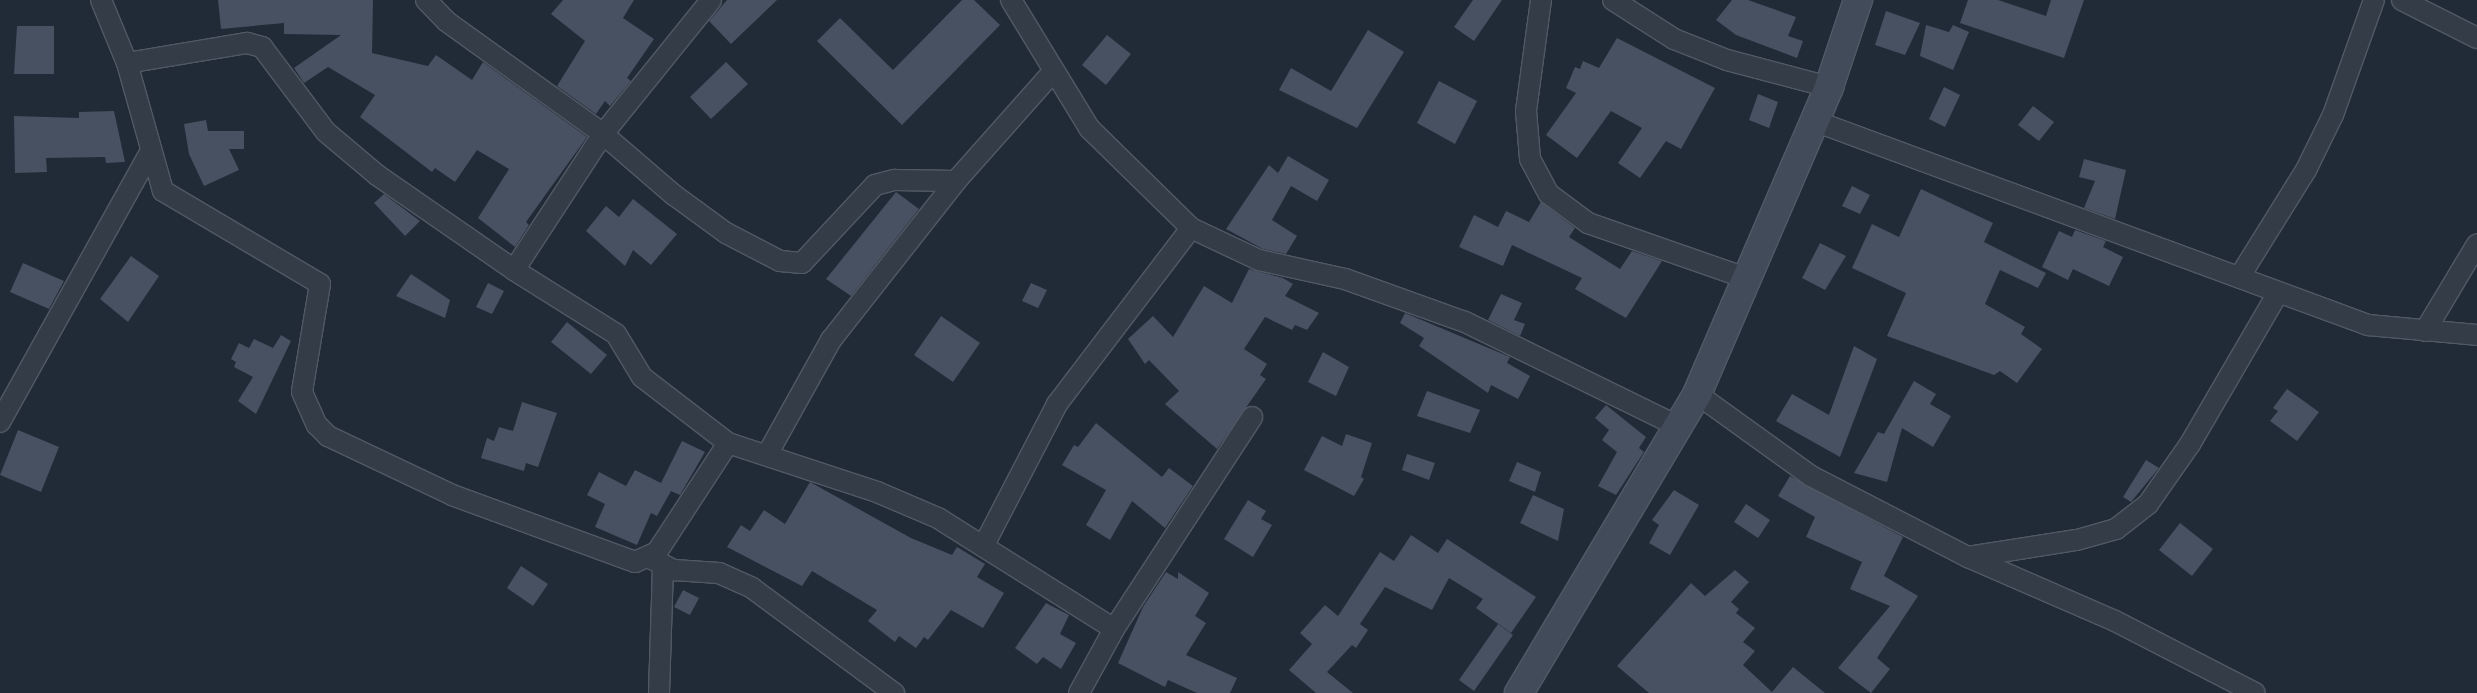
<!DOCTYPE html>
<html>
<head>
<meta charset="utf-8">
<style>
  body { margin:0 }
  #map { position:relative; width:2477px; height:693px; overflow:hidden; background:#212a37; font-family:"Noto Sans",sans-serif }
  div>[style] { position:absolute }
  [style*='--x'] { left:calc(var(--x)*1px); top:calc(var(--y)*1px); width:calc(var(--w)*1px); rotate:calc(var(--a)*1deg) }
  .building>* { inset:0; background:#475161 }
  .roads { filter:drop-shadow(1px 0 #515965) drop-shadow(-1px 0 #515965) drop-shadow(0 1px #515965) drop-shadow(0 -1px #515965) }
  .street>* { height:20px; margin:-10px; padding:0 10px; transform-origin:10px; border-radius:10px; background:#343c47 }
  .secondary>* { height:28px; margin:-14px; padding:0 14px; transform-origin:14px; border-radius:14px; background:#424b5a }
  span { translate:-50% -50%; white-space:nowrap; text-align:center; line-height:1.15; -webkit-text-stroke:4.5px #1a212c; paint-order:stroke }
</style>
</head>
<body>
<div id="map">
  <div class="building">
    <div style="clip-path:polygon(218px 0,373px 0,372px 53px,428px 66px,436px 55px,472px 80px,483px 62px,587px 137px,526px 222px,529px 225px,515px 247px,478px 218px,509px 169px,477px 150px,455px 182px,435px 168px,432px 172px,360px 117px,375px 95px,328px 67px,304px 83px,294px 68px,341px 35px,284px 34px,284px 23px,221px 29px)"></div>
    <div style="clip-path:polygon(563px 0,634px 0,623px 18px,654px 39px,627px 78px,631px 81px,610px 106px,605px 101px,596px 114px,557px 86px,585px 41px,551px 14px)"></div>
    <div style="clip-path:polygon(727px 0,777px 0,731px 44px,709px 21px)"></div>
    <div style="clip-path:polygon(962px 0,974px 0,1000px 25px,902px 125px,817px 41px,840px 18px,893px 70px)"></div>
    <div style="clip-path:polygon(1473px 0,1502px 0,1474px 41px,1454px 27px)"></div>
    <div style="clip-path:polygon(1732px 0,1748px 0,1796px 17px,1788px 36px,1803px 41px,1797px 58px,1736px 35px,1716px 20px)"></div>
    <div style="clip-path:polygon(1968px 0,1998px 0,2046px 16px,2051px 0,2084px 0,2064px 58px,1960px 23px)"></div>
    <div style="clip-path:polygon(1886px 11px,1920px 23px,1905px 55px,1875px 45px)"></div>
    <div style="clip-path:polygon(1926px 25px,1949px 32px,1953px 25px,1969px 32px,1953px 70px,1920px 56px)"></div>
    <div style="clip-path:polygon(17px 26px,54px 26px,54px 74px,14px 74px)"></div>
    <div style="clip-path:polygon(1368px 30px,1404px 52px,1357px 128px,1279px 90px,1291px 68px,1331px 91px)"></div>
    <div style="clip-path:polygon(1107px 35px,1131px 54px,1106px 85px,1082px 65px)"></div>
    <div style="clip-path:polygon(1617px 38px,1715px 88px,1681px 149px,1666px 141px,1640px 178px,1618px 163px,1642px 128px,1611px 111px,1577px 158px,1546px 135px,1576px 93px,1566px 88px,1575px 67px,1580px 69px,1583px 61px,1599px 68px)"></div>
    <div style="clip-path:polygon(726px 62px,748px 84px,711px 119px,690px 97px)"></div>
    <div style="clip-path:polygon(1439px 81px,1477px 101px,1455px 144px,1417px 123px)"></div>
    <div style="clip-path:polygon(1944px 87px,1960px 95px,1945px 127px,1929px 119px)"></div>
    <div style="clip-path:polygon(1758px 94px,1778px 102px,1769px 128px,1749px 120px)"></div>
    <div style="clip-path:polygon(2033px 106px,2054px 122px,2039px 141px,2018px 125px)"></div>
    <div style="clip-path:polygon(114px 111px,125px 162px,106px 163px,105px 157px,46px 158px,47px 172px,15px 173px,14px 116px,79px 118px,79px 112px)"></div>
    <div style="clip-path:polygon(206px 120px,208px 131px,244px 131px,244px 149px,229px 149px,239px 170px,204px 186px,189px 154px,184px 124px)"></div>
    <div style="clip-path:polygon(1288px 156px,1329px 180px,1317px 201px,1291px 186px,1272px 220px,1297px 236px,1286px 254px,1263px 249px,1226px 229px,1269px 165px,1278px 173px)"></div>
    <div style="clip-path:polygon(2084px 159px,2126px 170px,2115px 219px,2084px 208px,2095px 181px,2079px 177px)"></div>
    <div style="clip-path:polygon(1852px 186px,1870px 195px,1860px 214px,1842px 206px)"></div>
    <div style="clip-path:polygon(1921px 189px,1993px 223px,1984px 242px,2046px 273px,2038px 288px,2000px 270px,1985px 304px,2025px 327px,2021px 334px,2042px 349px,2017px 383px,2000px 371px,1994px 375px,1887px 336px,1906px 293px,1852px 268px,1872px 224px,1899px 237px)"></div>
    <div style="clip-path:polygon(896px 192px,919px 209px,851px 296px,826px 279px)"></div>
    <div style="clip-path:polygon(384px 194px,420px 221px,405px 236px,374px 203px)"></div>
    <div style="clip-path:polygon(633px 199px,677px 234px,651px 265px,633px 250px,625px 266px,586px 231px,606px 206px,619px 217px)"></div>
    <div style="clip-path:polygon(1541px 202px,1575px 228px,1569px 237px,1620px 269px,1632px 251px,1662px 261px,1626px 318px,1575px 289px,1582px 278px,1512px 245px,1503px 266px,1459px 247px,1474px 215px,1498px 227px,1506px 211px,1529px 222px)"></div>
    <div style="clip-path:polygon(2075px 230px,2106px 241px,2103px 247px,2123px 257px,2109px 286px,2073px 269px,2068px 280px,2042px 267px,2059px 231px,2072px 237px)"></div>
    <div style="clip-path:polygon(1820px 243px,1846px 256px,1825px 290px,1802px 278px)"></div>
    <div style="clip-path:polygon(131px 256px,159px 276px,128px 322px,100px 299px)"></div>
    <div style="clip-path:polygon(23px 263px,64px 281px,49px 309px,10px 292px)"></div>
    <div style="clip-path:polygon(1249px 269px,1283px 278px,1293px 284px,1285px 296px,1319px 313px,1307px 330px,1295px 325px,1292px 330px,1265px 317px,1244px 349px,1267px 364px,1260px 375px,1266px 379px,1217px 449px,1165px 404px,1179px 391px,1149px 360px,1145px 364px,1128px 339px,1153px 316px,1173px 337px,1204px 286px,1232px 303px)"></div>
    <div style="clip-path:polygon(411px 274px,450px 300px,445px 318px,396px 296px)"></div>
    <div style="clip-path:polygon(488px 283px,504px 291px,492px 314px,476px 307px)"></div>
    <div style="clip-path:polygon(1031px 283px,1047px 290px,1038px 308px,1022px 301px)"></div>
    <div style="clip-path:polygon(1501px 294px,1522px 303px,1514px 320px,1525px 324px,1520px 336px,1488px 320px)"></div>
    <div style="clip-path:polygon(1405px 313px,1510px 357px,1507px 363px,1530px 376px,1518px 399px,1491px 385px,1488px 393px,1419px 346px,1424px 338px,1400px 323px)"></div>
    <div style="clip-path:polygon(941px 316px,980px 343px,953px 382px,914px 355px)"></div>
    <div style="clip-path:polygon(567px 322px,607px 355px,591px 374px,551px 342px)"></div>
    <div style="clip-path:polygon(281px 335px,291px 341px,256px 414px,238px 401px,253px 377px,234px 367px,236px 362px,231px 359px,239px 343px,249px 348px,254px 339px,273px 348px)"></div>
    <div style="clip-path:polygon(1854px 346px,1877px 359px,1840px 457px,1776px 421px,1792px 394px,1829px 415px)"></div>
    <div style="clip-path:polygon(1323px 352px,1349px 367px,1336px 396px,1308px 382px)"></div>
    <div style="clip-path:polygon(1914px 381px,1936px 394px,1930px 404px,1951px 416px,1933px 447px,1902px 428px,1887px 482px,1854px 473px,1878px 432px,1884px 434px)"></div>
    <div style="clip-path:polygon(2287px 389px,2319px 412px,2297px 441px,2270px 421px,2278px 411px,2273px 408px)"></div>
    <div style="clip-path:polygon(1427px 391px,1480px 410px,1470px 433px,1417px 416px)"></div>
    <div style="clip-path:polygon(522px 402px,557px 413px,538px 467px,526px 463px,524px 471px,481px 458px,487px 438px,494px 441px,499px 427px,513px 431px)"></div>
    <div style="clip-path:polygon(1606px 405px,1646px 437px,1639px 448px,1644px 452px,1616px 495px,1598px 486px,1617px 452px,1602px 440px,1609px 430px,1595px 418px)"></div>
    <div style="clip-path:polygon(1096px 423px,1162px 477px,1169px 468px,1193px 486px,1165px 528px,1132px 501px,1110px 540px,1086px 525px,1106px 490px,1062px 465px,1074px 445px,1078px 447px)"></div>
    <div style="clip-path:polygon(18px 430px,59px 447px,41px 492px,0 475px)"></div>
    <div style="clip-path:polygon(1346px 434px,1372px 443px,1361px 477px,1364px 479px,1354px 496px,1304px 470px,1322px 436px,1342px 446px)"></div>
    <div style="clip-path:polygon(682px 441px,705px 452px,680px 495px,671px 491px,657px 516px,651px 513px,637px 545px,595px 527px,605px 504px,587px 495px,599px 472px,626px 486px,635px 470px,661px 483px)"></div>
    <div style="clip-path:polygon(1407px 454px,1435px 463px,1429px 480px,1402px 470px)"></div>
    <div style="clip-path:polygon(2146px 460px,2159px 468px,2131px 502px,2123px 497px)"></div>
    <div style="clip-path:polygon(1517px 462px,1541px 472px,1535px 492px,1509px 481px)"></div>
    <div style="clip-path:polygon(1790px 476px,1903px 537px,1884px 576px,1918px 596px,1877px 658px,1890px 669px,1871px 693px,1838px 668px,1890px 606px,1850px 589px,1862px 562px,1806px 537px,1815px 517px,1778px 496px)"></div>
    <div style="clip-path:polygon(810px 482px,911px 538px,952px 555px,957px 547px,985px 564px,977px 577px,1004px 593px,983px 628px,951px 610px,928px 640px,924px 637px,916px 648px,899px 636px,895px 642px,868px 621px,877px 610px,812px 571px,802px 586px,727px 547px,741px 525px,750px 531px,764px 510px,785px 524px)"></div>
    <div style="clip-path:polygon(1674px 490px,1699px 505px,1670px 555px,1649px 543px,1659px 525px,1652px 520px)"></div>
    <div style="clip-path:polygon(1533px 495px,1564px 509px,1558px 541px,1520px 523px)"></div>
    <div style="clip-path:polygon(1248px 500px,1266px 511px,1261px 519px,1272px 525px,1253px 557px,1224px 539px)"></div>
    <div style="clip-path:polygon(1746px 504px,1770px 520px,1758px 538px,1734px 522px)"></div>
    <div style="clip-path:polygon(2180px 523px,2213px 549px,2192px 576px,2159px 550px)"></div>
    <div style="clip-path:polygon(1411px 535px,1438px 553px,1447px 539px,1536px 597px,1511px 633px,1476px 608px,1483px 599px,1449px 578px,1432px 610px,1385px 587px,1360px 624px,1368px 630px,1356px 648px,1352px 645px,1327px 672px,1353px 693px,1316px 693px,1289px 670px,1312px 644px,1300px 633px,1325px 605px,1338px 616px,1380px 552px,1394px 561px)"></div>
    <div style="clip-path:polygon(521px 566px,548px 584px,533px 606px,507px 588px)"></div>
    <div style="clip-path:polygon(1735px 570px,1749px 582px,1731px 602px,1739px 609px,1736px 613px,1755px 628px,1743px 642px,1755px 651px,1743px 665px,1772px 692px,1793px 667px,1825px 693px,1649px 693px,1617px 666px,1691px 583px,1705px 596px)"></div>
    <div style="clip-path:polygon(1166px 572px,1178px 579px,1178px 572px,1209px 593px,1195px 616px,1206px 623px,1186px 655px,1237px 678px,1230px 693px,1197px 693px,1168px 680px,1165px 687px,1118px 663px,1143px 607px)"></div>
    <div style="clip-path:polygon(683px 590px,699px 598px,690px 615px,674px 607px)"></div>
    <div style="clip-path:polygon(1046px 603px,1069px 615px,1060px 634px,1076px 643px,1061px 669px,1043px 657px,1037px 664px,1015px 648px)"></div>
    <div style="clip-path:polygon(1498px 624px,1513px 635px,1474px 691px,1459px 680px)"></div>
  </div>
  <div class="roads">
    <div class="street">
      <div style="--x:101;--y:0;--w:68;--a:67.6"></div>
      <div style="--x:127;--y:63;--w:133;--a:74.3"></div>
      <div style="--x:163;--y:191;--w:182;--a:30.6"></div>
      <div style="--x:320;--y:284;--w:109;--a:99.5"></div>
      <div style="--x:302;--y:392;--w:36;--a:66"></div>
      <div style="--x:317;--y:425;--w:16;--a:45"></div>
      <div style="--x:328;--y:436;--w:137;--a:25.4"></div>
      <div style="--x:452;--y:495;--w:195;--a:20.1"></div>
      <div style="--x:635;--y:562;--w:24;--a:-24"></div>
      <div style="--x:657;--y:552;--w:130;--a:-56.9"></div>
      <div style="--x:426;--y:0;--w:29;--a:46"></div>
      <div style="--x:446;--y:21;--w:193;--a:35.7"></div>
      <div style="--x:603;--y:134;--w:94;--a:40.7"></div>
      <div style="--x:674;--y:195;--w:64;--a:36.2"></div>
      <div style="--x:726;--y:233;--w:61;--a:27.4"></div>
      <div style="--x:780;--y:261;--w:22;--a:5"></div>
      <div style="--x:802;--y:263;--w:107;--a:-46.9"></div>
      <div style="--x:875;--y:185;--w:20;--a:-15"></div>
      <div style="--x:894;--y:180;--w:62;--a:0.9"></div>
      <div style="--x:1011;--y:0;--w:150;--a:58.6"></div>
      <div style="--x:1089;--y:128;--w:143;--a:44.4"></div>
      <div style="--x:1191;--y:228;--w:75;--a:25.2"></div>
      <div style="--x:1259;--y:260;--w:88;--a:12.5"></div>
      <div style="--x:1345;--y:279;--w:127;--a:19.7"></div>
      <div style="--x:1465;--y:322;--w:238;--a:26.1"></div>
      <div style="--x:1541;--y:0;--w:112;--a:97.7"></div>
      <div style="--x:1526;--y:111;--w:48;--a:85.2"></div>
      <div style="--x:1530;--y:159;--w:40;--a:62"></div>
      <div style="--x:1549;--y:194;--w:49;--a:36.6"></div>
      <div style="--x:1588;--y:223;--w:167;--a:19.2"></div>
      <div style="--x:1613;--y:0;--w:72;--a:32.6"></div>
      <div style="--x:1674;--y:39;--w:57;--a:21.6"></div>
      <div style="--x:1727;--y:60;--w:106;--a:14.8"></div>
      <div style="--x:2402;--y:0;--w:84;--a:26.9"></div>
      <div style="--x:127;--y:63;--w:122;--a:-9.5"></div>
      <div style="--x:247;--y:43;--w:16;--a:15"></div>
      <div style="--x:262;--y:47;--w:106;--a:53"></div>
      <div style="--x:326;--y:132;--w:67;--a:40.1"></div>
      <div style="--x:377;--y:175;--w:167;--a:34.7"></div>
      <div style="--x:514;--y:270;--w:120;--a:32.1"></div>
      <div style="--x:616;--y:334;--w:50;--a:58.8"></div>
      <div style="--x:642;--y:377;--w:108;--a:37.5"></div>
      <div style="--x:728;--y:443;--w:157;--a:18.2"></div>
      <div style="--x:877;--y:492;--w:66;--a:23.1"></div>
      <div style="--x:938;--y:518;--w:208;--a:32.2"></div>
      <div style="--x:1812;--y:120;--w:593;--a:20.24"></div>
      <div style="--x:2368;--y:325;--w:109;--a:5.2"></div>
      <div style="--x:514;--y:270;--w:163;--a:-56.8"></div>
      <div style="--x:603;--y:134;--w:172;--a:-51.1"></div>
      <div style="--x:2240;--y:276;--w:125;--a:-58.1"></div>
      <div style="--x:2306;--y:170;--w:61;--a:-63.9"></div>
      <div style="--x:2333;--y:115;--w:122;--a:-70.4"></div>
      <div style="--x:2425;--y:331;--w:101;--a:-59.1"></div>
      <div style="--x:1697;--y:394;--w:140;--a:35.7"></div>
      <div style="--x:1811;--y:476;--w:177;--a:27.3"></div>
      <div style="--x:1968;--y:557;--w:160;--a:23.5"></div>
      <div style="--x:2115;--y:621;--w:157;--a:27.2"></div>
      <div style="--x:0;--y:422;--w:310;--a:-60.9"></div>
      <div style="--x:767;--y:455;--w:132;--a:-60.9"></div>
      <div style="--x:831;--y:340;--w:202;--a:-51.8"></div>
      <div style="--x:956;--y:181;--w:144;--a:-48.4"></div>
      <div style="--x:984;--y:545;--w:159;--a:-62.6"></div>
      <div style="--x:1057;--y:404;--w:221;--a:-52.7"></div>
      <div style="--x:1968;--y:557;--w:110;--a:-8.9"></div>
      <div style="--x:2077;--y:540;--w:41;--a:-15.8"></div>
      <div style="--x:2116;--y:529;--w:41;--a:-38"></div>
      <div style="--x:2148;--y:504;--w:73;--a:-55"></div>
      <div style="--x:2190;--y:444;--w:175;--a:-59.8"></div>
      <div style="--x:652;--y:559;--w:25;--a:27"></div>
      <div style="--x:674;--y:570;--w:45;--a:3.8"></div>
      <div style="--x:719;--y:573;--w:36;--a:24"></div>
      <div style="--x:752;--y:588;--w:177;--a:36.5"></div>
      <div style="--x:659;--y:693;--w:126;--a:-88.2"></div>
      <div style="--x:1079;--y:693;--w:73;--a:-61.3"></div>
      <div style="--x:1114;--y:629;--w:253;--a:-56.9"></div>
    </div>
    <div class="secondary">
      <div style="--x:1519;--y:693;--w:348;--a:-59.2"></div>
      <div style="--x:1697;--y:394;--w:334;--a:-66.7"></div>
      <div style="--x:1829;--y:87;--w:92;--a:-71.6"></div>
    </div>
  </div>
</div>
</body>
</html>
